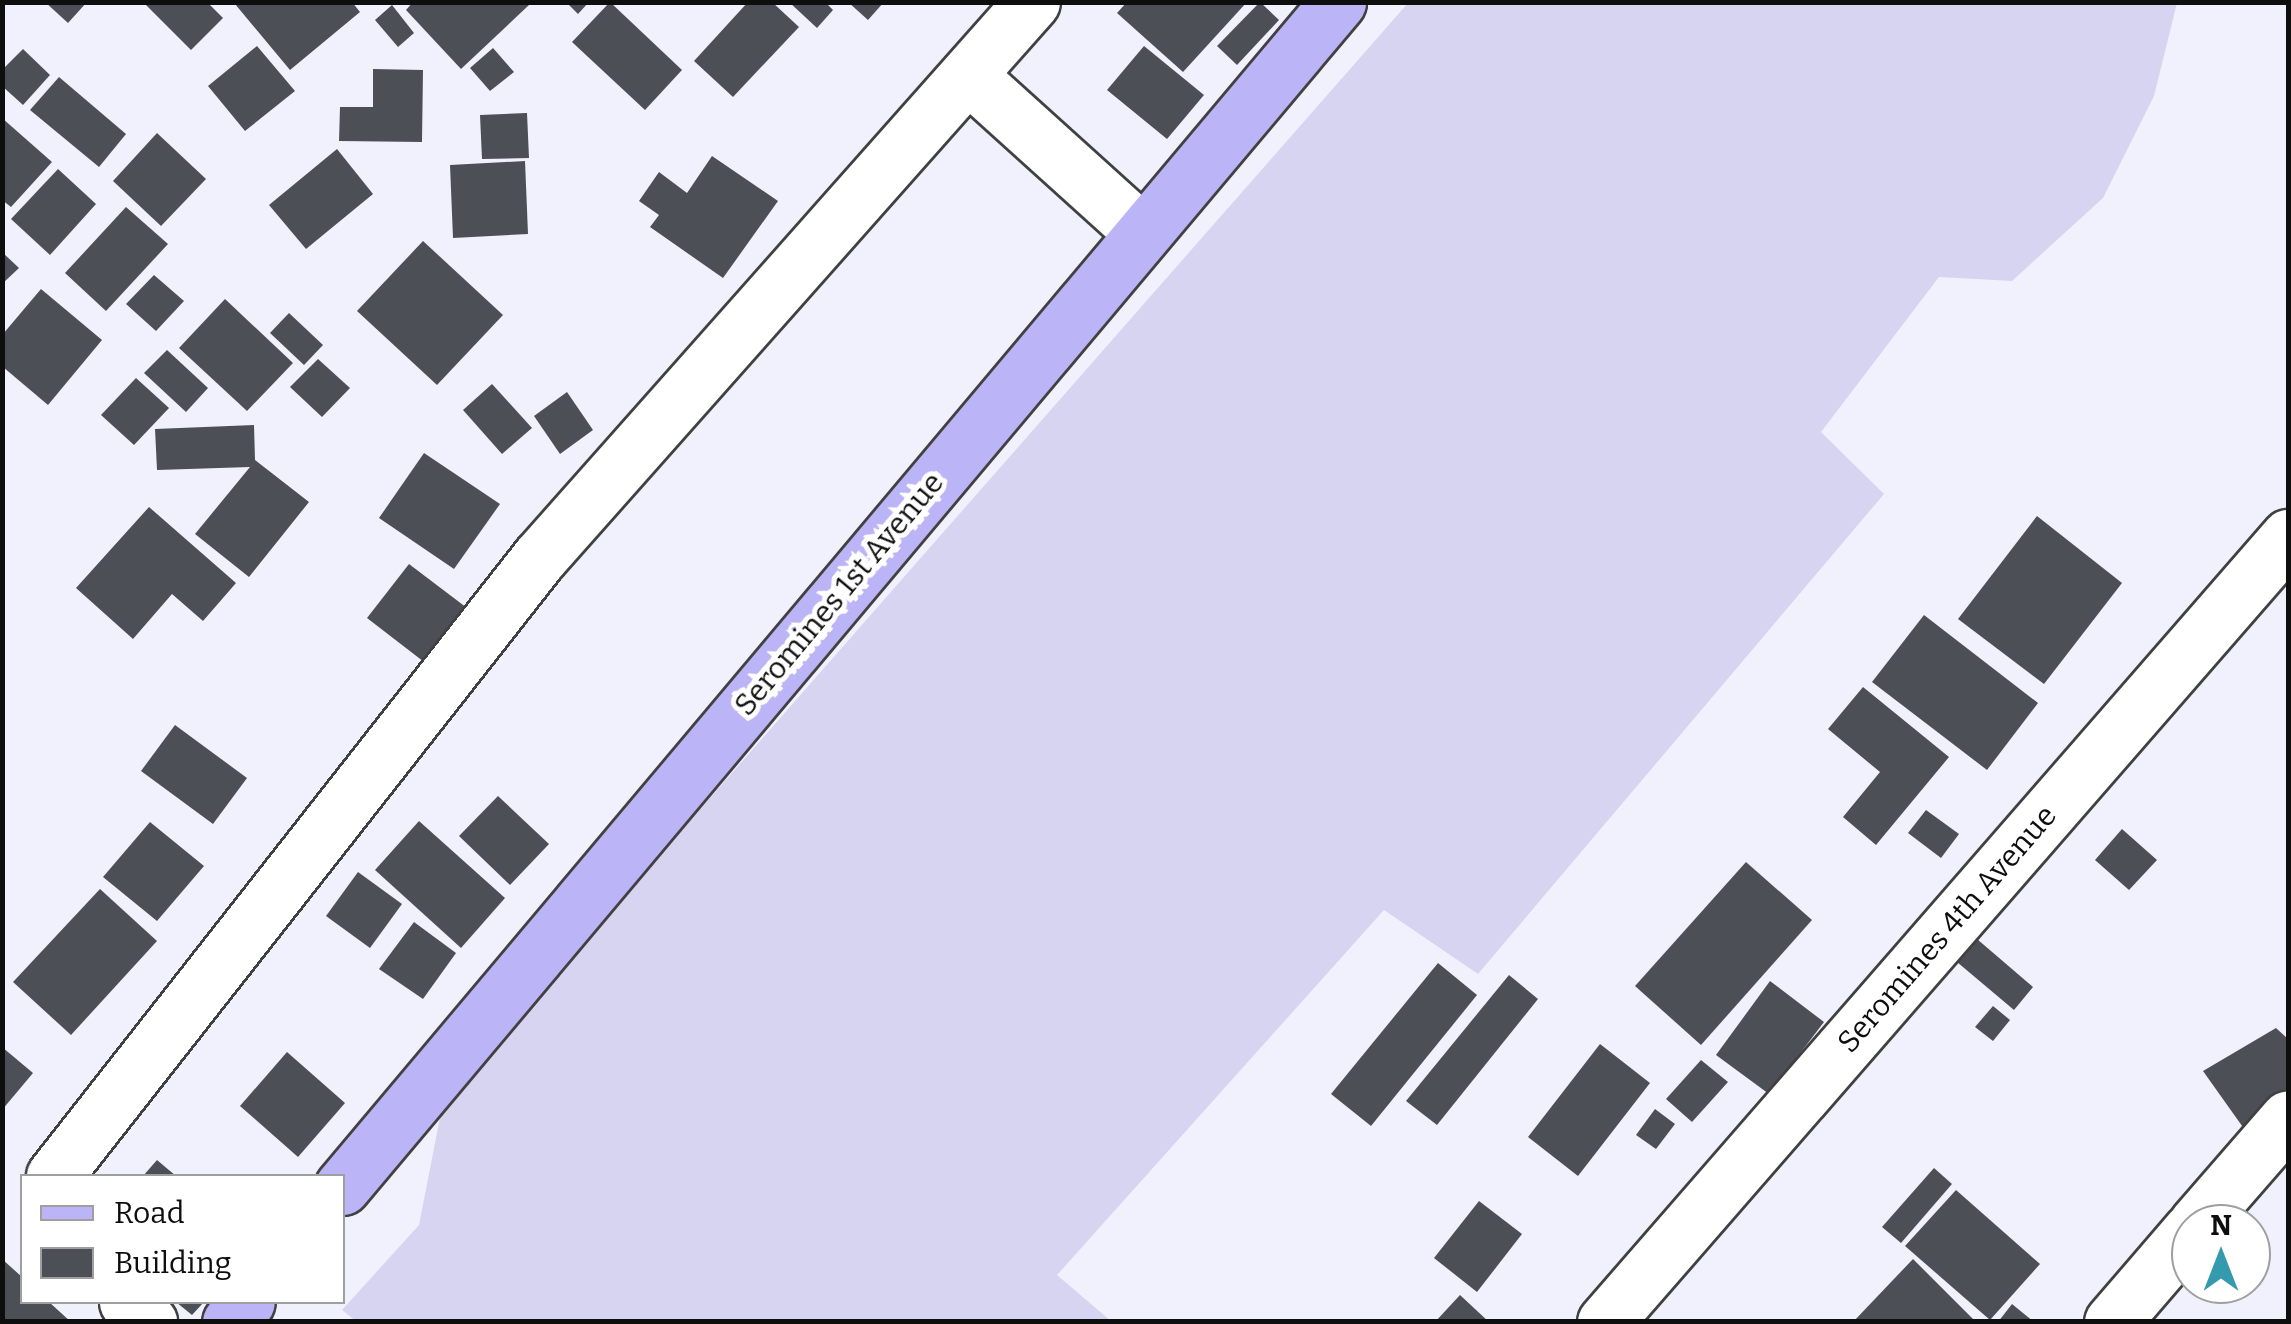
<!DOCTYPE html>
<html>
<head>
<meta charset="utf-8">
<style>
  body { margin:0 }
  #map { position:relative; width:2291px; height:1324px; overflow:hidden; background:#f1f1fd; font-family:Bitter,serif }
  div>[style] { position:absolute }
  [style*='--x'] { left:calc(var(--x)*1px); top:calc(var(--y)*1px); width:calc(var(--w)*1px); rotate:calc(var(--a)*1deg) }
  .farmland>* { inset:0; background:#d7d4f1 }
  .building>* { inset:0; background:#4c5056 }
  .roads { filter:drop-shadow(2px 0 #414141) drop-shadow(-2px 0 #414141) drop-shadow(0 2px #414141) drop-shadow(0 -2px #414141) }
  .street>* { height:55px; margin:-27.5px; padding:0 27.5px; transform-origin:27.5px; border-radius:27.5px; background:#fff }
  .secondary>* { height:55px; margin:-27.5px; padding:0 27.5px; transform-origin:27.5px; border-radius:27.5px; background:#bbb4f6 }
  span { translate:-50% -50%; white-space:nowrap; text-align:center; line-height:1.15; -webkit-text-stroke:10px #fff; paint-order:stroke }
  .street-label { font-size:30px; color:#0e0e0e }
  .frame { position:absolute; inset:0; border:5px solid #0e0e0e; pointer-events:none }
  .legend { position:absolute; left:20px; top:1174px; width:325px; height:130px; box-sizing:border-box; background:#fff; border:2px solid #9f9f9f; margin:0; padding:12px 18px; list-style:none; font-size:30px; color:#0e0e0e }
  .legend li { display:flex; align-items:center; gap:20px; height:50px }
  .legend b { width:50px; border:2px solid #9f9f9f }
  .north { position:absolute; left:2171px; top:1204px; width:100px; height:100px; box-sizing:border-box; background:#fff; border:2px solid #9f9f9f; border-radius:50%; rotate:0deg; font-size:28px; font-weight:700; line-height:40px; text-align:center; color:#0e0e0e }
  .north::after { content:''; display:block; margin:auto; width:35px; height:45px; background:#369aae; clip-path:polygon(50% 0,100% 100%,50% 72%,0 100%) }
</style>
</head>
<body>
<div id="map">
  <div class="farmland">
    <div style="clip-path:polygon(1408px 3px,2177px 3px,2154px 96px,2103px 198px,2012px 281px,1939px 277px,1821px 432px,1884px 494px,1478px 974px,1384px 910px,1057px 1275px,1111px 1321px,357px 1322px,342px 1310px,419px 1225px,443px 1102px)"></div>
  </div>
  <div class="building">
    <div style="clip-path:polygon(45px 2px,87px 2px,68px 23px)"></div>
    <div style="clip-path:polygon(143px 2px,207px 2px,223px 18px,191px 50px)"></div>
    <div style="clip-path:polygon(227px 2px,352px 2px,360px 12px,290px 70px,235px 4px)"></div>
    <div style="clip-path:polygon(413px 2px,527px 2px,529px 5px,461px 69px,406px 10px)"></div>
    <div style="clip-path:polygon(566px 2px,589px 2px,578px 14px)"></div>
    <div style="clip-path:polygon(610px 2px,682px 70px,645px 110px,572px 42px)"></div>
    <div style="clip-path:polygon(748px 2px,772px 2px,799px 27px,733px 97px,694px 61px)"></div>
    <div style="clip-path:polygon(789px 2px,825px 2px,833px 10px,817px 28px)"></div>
    <div style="clip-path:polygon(848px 2px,884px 2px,868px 20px)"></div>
    <div style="clip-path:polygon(1127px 2px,1247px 2px,1183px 72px,1117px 13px)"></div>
    <div style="clip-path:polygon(1260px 2px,1279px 20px,1237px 65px,1217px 46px)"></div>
    <div style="clip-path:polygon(392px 5px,414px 33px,398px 47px,375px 20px)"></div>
    <div style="clip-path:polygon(257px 46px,295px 91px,245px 131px,208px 86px)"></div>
    <div style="clip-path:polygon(1144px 46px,1204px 95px,1167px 139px,1107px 90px)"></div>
    <div style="clip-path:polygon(493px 48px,514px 72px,490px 91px,470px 68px)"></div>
    <div style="clip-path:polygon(23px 49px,50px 75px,23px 105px,2px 86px,2px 70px)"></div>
    <div style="clip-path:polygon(373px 69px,423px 70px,422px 142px,339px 141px,340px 107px,373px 107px)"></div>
    <div style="clip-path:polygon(59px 77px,126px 134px,99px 167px,30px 110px)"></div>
    <div style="clip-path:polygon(527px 113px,529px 158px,482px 159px,480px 115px)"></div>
    <div style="clip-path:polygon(2px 118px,52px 162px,11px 207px,2px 200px)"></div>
    <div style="clip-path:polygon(157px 133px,206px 179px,161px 226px,113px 181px)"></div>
    <div style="clip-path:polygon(337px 149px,373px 194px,306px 249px,269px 205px)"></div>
    <div style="clip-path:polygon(712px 156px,778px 201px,723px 278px,650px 227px,659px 215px,639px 201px,659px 172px,687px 193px)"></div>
    <div style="clip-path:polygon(525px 161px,528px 234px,453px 238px,450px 165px)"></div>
    <div style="clip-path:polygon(58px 169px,96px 204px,50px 255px,11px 219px)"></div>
    <div style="clip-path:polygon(126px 207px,168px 244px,106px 311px,65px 273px)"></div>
    <div style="clip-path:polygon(423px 241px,503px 315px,437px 385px,357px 311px)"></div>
    <div style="clip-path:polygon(2px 252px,19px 268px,2px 284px)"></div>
    <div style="clip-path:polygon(154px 275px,184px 301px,156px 331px,126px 304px)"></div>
    <div style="clip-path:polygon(41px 289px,102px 340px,48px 405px,3px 367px,3px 334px)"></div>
    <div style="clip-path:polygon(225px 299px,293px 363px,247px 411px,179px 348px)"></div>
    <div style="clip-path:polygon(289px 313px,323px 345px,304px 365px,270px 333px)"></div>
    <div style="clip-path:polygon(167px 350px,208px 388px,186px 412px,144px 373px)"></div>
    <div style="clip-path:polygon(318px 359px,350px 388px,322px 417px,290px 387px)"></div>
    <div style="clip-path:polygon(136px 378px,169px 408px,134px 445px,101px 415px)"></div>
    <div style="clip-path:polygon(492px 384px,532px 428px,502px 454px,463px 410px)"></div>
    <div style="clip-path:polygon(567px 392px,593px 430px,560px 454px,534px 416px)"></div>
    <div style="clip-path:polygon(254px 425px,255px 460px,309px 502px,249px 577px,195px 534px,250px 467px,157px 470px,155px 429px)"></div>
    <div style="clip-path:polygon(424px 453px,500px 504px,454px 569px,379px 518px)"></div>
    <div style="clip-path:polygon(149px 507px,236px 583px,203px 621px,172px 594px,133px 639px,76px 588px)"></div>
    <div style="clip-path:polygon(2037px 516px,2122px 583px,2044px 684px,1958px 619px)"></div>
    <div style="clip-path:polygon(409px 564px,471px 611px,428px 665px,367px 618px)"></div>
    <div style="clip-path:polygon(1924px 615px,2038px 703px,1987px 770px,1872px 682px)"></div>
    <div style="clip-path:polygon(1863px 687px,1949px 757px,1876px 845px,1843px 817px,1880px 772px,1828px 729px)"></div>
    <div style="clip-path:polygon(175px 725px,247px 778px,213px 824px,141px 771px)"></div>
    <div style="clip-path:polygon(498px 796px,549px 844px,510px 885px,459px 836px)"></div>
    <div style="clip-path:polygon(1926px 810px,1959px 834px,1941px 858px,1908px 833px)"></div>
    <div style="clip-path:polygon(419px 821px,505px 898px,461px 948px,375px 870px)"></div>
    <div style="clip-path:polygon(150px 822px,204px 866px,157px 921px,103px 877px)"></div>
    <div style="clip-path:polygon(2122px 829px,2157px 860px,2129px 890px,2095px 860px)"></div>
    <div style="clip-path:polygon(1746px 862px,1812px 920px,1701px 1045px,1635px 986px)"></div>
    <div style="clip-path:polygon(358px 872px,402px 904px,370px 948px,326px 916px)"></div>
    <div style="clip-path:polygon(100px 889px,157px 941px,71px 1035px,13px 982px)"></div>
    <div style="clip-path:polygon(414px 922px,456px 953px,423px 999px,379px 969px)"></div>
    <div style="clip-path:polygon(1977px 939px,2033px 987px,2014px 1010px,1957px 962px)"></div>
    <div style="clip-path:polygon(1438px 963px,1477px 995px,1371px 1126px,1331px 1094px)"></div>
    <div style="clip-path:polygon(1509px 975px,1538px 999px,1437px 1125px,1406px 1101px)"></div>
    <div style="clip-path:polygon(1770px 981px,1824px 1022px,1769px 1094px,1716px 1055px)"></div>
    <div style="clip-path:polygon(1993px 1006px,2010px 1020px,1993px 1041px,1975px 1027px)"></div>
    <div style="clip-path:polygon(2276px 1028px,2288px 1039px,2288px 1103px,2257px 1147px,2203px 1071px)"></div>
    <div style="clip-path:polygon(1600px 1044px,1650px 1083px,1578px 1176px,1528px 1137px)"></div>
    <div style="clip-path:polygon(2px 1047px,33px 1073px,2px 1110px)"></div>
    <div style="clip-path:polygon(287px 1052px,345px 1103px,298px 1157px,240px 1106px)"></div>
    <div style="clip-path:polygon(1701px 1060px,1728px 1082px,1692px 1122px,1666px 1099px)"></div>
    <div style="clip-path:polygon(1655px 1109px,1675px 1124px,1656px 1149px,1636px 1135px)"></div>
    <div style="clip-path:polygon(157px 1160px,176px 1176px,143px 1176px)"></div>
    <div style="clip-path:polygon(1934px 1168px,1952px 1184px,1901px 1243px,1882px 1227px)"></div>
    <div style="clip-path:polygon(1956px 1190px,2040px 1264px,1990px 1320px,1905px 1246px)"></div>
    <div style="clip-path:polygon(1479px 1201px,1522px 1234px,1477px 1292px,1434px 1258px)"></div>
    <div style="clip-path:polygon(2px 1259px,22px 1277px,22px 1302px,49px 1302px,71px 1322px,2px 1322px)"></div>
    <div style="clip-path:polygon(1913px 1259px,1976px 1322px,1853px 1322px)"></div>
    <div style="clip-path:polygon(1460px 1295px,1489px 1322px,1435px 1322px)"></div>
    <div style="clip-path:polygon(176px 1302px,204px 1302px,192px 1315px)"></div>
    <div style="clip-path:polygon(2012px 1304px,2034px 1322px,1998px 1322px)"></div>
  </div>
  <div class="roads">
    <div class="street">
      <div style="--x:968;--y:75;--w:234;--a:42.1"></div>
      <div style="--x:54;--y:1176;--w:786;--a:-51.88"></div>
      <div style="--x:539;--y:558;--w:743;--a:-48.44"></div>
      <div style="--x:2196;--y:1224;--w:140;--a:-49"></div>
      <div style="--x:127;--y:1302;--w:30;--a:42"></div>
      <div style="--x:1605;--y:1322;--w:1041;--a:-48.97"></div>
      <div style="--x:2112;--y:1322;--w:121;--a:-49.3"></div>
    </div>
    <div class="secondary">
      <div style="--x:342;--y:1187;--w:1548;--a:-49.95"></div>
      <div style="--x:230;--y:1322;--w:26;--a:-50"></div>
    </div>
  </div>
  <div class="street-label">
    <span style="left:839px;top:594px;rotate:-50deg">Seromines 1st Avenue</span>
    <span style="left:1947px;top:929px;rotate:-49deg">Seromines 4th Avenue</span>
  </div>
  <div class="frame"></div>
  <ul class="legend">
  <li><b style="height:12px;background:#bbb4f6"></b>Road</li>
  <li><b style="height:28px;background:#4c5056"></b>Building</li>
  </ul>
  <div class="north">N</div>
</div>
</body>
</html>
